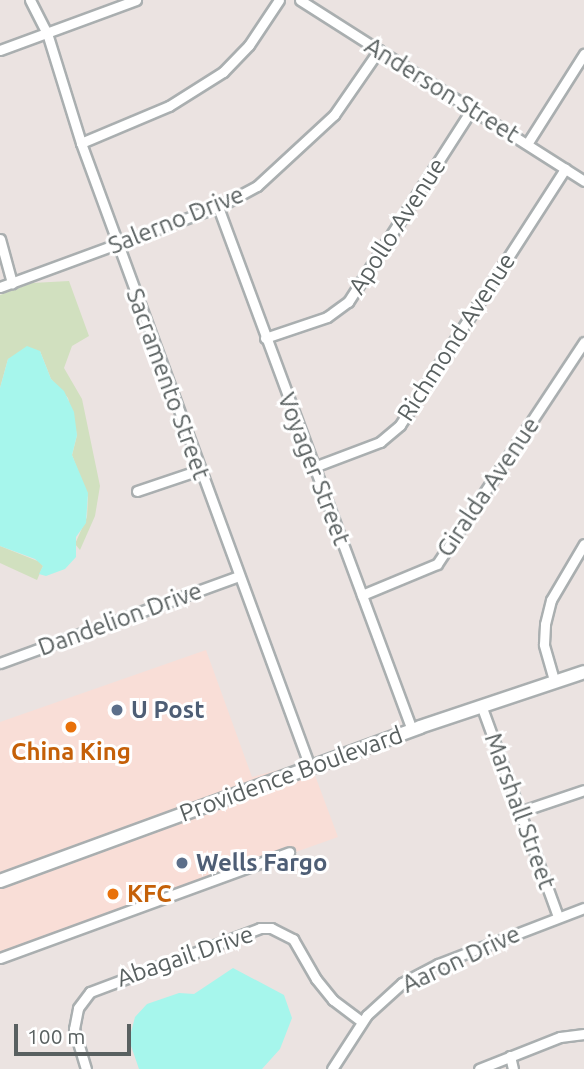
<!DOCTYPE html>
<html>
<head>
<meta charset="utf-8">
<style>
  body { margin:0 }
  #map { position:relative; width:584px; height:1069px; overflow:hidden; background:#ebe3e1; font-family:Ubuntu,sans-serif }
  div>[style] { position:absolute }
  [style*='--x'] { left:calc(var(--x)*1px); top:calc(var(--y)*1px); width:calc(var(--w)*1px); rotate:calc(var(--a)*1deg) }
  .commercial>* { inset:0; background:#f9ded7 }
  .green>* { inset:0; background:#d1e0bf }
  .water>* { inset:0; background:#a6f6ec }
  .roads { filter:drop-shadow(2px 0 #aaafb0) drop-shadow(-2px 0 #aaafb0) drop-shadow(0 2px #aaafb0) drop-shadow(0 -2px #aaafb0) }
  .minor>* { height:9px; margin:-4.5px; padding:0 4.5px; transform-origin:4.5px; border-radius:4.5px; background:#fff }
  .secondary>* { height:12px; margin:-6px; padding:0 6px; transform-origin:6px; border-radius:6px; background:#fff }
  .dots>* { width:19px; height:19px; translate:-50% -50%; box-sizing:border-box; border:4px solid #fff; border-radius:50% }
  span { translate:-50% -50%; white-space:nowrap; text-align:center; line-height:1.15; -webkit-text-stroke:6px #fff; paint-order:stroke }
  .street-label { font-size:24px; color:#596060 }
  .service-label { font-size:24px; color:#4e5e75; font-weight:700 }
  .left { translate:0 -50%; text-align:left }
  .food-label { font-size:24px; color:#c56008; font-weight:700 }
  .scale { position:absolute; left:14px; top:1024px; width:117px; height:32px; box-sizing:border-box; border:4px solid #596060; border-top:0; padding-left:9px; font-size:21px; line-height:24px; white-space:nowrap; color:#596060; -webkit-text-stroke:5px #fff; paint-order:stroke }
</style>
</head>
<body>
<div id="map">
  <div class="commercial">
    <div style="clip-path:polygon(206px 650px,252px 777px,303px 763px,0 876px,0 722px)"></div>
    <div style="clip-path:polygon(313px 770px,338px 837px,293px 853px,291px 847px,0 953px,0 885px)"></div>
  </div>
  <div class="green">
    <div style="clip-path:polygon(69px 281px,89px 336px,72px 346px,64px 368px,82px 399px,100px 486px,95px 516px,80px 550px,75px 544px,87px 517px,88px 497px,72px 455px,77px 435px,68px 398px,51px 379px,40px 351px,8px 359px,0 388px,0 295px,32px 283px)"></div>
    <div style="clip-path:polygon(0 546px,40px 562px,43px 566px,37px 580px,0 563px)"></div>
  </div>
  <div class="water">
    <div style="clip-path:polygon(27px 346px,40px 351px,51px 379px,64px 391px,74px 412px,77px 435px,72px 455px,88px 493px,86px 523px,76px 537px,76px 557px,65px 569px,46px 576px,39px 574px,43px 566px,35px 559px,0 546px,0 388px,8px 359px)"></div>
    <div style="clip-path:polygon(233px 968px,284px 995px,292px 1018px,280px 1049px,262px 1069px,139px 1069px,129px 1040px,135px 1017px,147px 1004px,179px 993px,194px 994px)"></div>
  </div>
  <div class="roads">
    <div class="minor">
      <div style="--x:30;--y:0;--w:37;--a:63"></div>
      <div style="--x:47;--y:33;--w:115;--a:72.8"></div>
      <div style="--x:81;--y:143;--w:665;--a:69.85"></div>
      <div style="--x:300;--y:0;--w:337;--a:32.5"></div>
      <div style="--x:0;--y:50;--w:145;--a:-20.2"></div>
      <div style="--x:81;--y:143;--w:95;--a:-22.8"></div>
      <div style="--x:169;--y:106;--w:64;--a:-32.2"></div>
      <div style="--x:223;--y:72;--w:37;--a:-46"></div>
      <div style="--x:249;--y:45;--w:54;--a:-56.3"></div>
      <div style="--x:527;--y:144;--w:107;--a:-57.7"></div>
      <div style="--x:218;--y:207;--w:558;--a:69.65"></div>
      <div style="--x:0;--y:239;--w:46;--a:74.7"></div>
      <div style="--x:0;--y:287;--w:232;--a:-20.2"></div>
      <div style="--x:218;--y:207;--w:44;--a:-28.3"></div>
      <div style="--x:257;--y:186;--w:105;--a:-42.7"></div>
      <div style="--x:334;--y:115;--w:79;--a:-55.3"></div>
      <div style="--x:265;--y:338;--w:65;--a:-18.7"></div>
      <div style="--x:327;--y:317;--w:26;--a:-36"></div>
      <div style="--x:348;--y:302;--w:229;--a:-57.3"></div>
      <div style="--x:314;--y:467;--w:71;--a:-20.7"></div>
      <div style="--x:380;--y:442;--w:26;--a:-40"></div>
      <div style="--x:400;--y:425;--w:305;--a:-57.2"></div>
      <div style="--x:137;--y:491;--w:65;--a:-18.7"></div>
      <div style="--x:362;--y:595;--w:81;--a:-22.5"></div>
      <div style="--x:437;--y:564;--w:266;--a:-56.5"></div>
      <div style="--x:0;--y:663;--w:254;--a:-20"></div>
      <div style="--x:554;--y:680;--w:37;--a:-106"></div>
      <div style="--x:544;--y:644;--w:20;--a:-87"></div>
      <div style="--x:545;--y:624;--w:25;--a:-76"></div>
      <div style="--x:551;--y:600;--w:65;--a:-59.5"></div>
      <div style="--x:481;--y:705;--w:225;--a:70"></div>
      <div style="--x:522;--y:811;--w:65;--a:-18.7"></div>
      <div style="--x:0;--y:958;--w:308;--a:-20.1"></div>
      <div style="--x:510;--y:1056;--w:13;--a:77"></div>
      <div style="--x:86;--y:1069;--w:42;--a:-106.7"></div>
      <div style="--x:74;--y:1029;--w:21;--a:-79"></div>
      <div style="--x:78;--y:1008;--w:20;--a:-53"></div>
      <div style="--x:90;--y:992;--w:182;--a:-20.6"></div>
      <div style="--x:260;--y:928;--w:11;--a:0"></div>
      <div style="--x:271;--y:928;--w:25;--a:27"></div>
      <div style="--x:293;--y:939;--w:46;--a:60.1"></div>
      <div style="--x:316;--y:979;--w:27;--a:51"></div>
      <div style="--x:333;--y:1000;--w:36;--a:37"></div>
      <div style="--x:332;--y:1069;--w:64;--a:-57.1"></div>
      <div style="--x:367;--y:1015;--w:47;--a:-42.4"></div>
      <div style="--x:402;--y:983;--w:41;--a:-27.8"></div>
      <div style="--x:438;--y:964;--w:156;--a:-21"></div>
      <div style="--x:479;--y:1069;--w:87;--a:-21.6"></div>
      <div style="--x:560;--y:1037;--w:24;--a:-7"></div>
    </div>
    <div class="secondary">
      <div style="--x:0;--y:881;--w:447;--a:-20.1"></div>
      <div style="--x:420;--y:727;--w:173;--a:-18.5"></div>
    </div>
  </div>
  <div class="dots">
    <div style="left:117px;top:710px;background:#5c6f8a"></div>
    <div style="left:71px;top:727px;background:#e8710a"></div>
    <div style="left:182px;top:863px;background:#5c6f8a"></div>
    <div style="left:113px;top:894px;background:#e8710a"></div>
  </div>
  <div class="street-label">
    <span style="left:442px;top:90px;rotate:32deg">Anderson Street</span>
    <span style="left:176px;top:220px;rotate:-22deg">Salerno Drive</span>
    <span style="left:397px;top:226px;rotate:-57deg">Apollo Avenue</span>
    <span style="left:456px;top:337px;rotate:-57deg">Richmond Avenue</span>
    <span style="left:168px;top:384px;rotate:70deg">Sacramento Street</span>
    <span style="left:314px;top:469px;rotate:69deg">Voyager Street</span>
    <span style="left:488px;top:487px;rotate:-56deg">Giralda Avenue</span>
    <span style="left:120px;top:619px;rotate:-20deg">Dandelion Drive</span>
    <span style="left:291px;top:774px;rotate:-20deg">Providence Boulevard</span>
    <span style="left:520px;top:811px;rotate:70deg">Marshall Street</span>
    <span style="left:185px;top:956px;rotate:-19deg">Abagail Drive</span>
    <span style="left:461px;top:959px;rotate:-25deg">Aaron Drive</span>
  </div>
  <div class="service-label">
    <span class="left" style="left:131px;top:710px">U Post</span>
    <span class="left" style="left:196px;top:863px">Wells Fargo</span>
  </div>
  <div class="food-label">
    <span style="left:71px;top:752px">China King</span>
    <span class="left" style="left:127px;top:894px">KFC</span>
  </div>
  <div class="scale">100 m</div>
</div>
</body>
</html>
